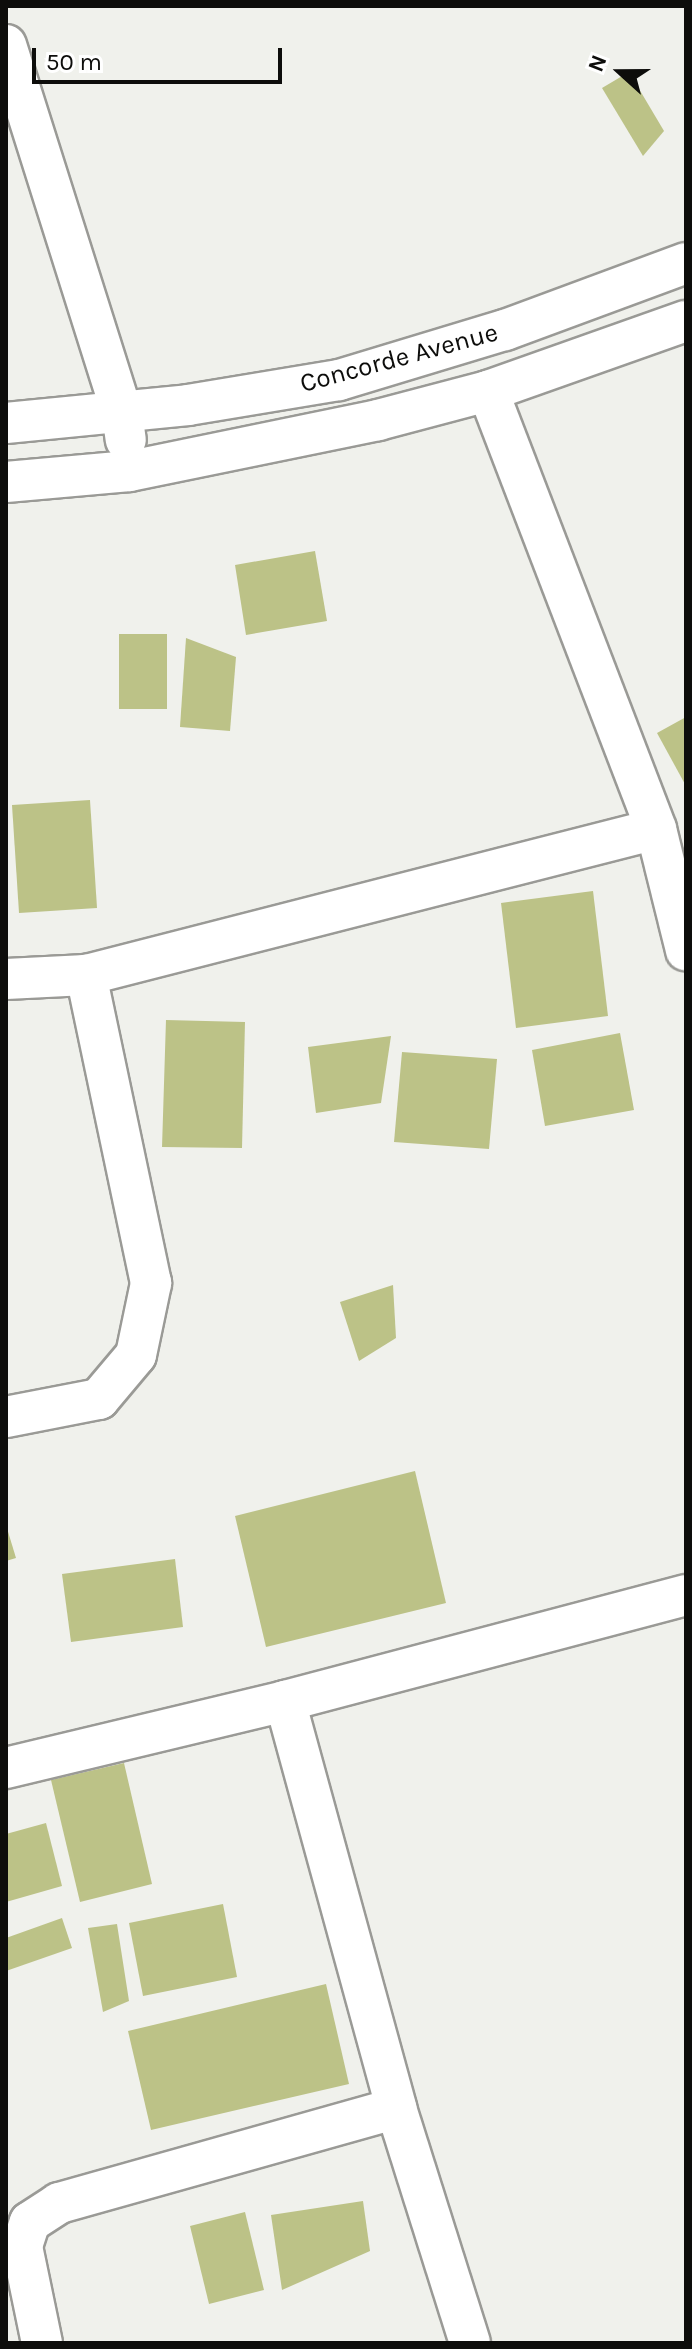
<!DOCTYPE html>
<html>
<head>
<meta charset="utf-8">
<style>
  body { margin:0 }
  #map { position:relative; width:692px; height:2349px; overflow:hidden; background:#f0f1ec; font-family:Karla,sans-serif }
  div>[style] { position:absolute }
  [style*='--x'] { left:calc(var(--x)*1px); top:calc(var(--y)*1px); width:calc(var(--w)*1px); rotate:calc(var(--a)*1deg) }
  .building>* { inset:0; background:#bcc287 }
  .roads { filter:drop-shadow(2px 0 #9a9a96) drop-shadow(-2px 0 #9a9a96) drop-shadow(0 2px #9a9a96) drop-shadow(0 -2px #9a9a96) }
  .minor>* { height:40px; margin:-20px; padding:0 20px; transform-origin:20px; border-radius:20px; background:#fff }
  span { translate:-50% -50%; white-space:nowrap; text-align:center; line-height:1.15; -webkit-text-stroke:7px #fff; paint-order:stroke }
  .street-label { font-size:26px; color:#0d0d0b }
  .frame { position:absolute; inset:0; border:8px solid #0d0d0b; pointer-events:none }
  .north { position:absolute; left:580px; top:32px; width:80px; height:80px; -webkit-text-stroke:6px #fff; paint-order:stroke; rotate:291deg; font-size:22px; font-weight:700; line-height:32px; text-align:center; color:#0d0d0b }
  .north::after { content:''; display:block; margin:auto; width:28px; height:36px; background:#0d0d0b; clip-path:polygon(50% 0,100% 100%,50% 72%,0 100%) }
  .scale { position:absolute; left:32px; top:48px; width:250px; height:36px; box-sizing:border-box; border:4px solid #0d0d0b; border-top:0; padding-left:10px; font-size:24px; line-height:28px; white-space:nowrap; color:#0d0d0b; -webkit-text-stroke:6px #fff; paint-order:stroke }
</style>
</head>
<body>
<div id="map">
  <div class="building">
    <div style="clip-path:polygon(629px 72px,664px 131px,643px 156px,602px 88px)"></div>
    <div style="clip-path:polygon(315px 551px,327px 621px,246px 635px,235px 565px)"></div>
    <div style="clip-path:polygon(119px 634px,167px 634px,167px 709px,119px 709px)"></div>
    <div style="clip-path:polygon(186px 638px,236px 657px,230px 731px,180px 727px)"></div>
    <div style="clip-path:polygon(686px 717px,686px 786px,657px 733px)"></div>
    <div style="clip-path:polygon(90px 800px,97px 908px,19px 913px,12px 805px)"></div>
    <div style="clip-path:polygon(593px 891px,608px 1016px,516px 1028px,501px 903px)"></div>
    <div style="clip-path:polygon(166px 1020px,245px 1022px,242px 1148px,162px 1147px)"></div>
    <div style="clip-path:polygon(620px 1033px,634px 1110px,545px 1126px,532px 1050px)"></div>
    <div style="clip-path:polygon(391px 1036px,381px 1103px,316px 1113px,308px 1047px)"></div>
    <div style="clip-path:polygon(402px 1052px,497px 1059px,489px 1149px,394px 1142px)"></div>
    <div style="clip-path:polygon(393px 1285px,396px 1338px,359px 1361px,340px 1302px)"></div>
    <div style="clip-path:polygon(415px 1471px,446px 1603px,266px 1647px,235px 1516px)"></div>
    <div style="clip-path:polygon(6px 1525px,16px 1558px,6px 1561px)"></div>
    <div style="clip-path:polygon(175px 1559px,183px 1627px,71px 1642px,62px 1574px)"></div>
    <div style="clip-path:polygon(124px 1763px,152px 1884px,80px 1902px,51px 1780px)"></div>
    <div style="clip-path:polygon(46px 1823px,62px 1886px,6px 1902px,6px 1834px)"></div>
    <div style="clip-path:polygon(223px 1904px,237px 1977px,143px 1996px,129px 1923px)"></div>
    <div style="clip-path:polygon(62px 1918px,72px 1948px,6px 1971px,6px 1938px)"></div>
    <div style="clip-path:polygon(117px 1924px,129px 2001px,103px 2012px,88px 1928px)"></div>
    <div style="clip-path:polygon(326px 1984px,349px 2084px,151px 2130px,128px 2031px)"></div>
    <div style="clip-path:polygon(363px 2201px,370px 2251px,282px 2290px,271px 2215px)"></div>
    <div style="clip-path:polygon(245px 2212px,264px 2290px,209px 2304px,190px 2226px)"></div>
  </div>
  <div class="roads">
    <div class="minor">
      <div style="--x:6;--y:45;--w:386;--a:72.5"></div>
      <div style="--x:122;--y:413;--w:27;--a:82"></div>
      <div style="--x:488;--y:391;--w:469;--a:69"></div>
      <div style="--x:656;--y:829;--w:125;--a:76.1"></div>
      <div style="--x:6;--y:423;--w:183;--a:-5.6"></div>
      <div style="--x:188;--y:405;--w:153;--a:-9.4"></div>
      <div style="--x:339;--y:380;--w:173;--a:-16.8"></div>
      <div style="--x:505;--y:330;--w:193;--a:-20.3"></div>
      <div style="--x:6;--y:482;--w:124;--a:-5.1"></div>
      <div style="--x:130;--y:471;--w:253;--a:-11.6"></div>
      <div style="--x:378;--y:420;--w:114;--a:-14.8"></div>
      <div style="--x:488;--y:391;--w:210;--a:-19.5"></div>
      <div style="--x:6;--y:979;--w:80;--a:-2.9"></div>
      <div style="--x:86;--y:975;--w:588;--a:-14.37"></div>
      <div style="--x:6;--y:1417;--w:95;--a:-11"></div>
      <div style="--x:99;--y:1399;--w:57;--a:-49.9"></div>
      <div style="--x:136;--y:1355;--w:74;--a:-78.2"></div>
      <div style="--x:151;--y:1283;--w:315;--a:-101.9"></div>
      <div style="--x:285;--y:1701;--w:422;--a:74.7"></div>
      <div style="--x:396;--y:2108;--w:246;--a:72.5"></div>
      <div style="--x:6;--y:1768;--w:287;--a:-13.5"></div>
      <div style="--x:285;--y:1701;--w:415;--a:-14.8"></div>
      <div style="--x:42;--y:2343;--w:99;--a:-101.7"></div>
      <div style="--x:22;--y:2246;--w:25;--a:-72"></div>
      <div style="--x:30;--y:2222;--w:35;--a:-33"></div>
      <div style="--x:59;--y:2203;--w:350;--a:-15.7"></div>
    </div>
  </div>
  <div class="street-label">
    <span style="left:399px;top:358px;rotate:-15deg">Concorde Avenue</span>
  </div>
  <div class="frame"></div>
  <div class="north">N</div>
  <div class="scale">50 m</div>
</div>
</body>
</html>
